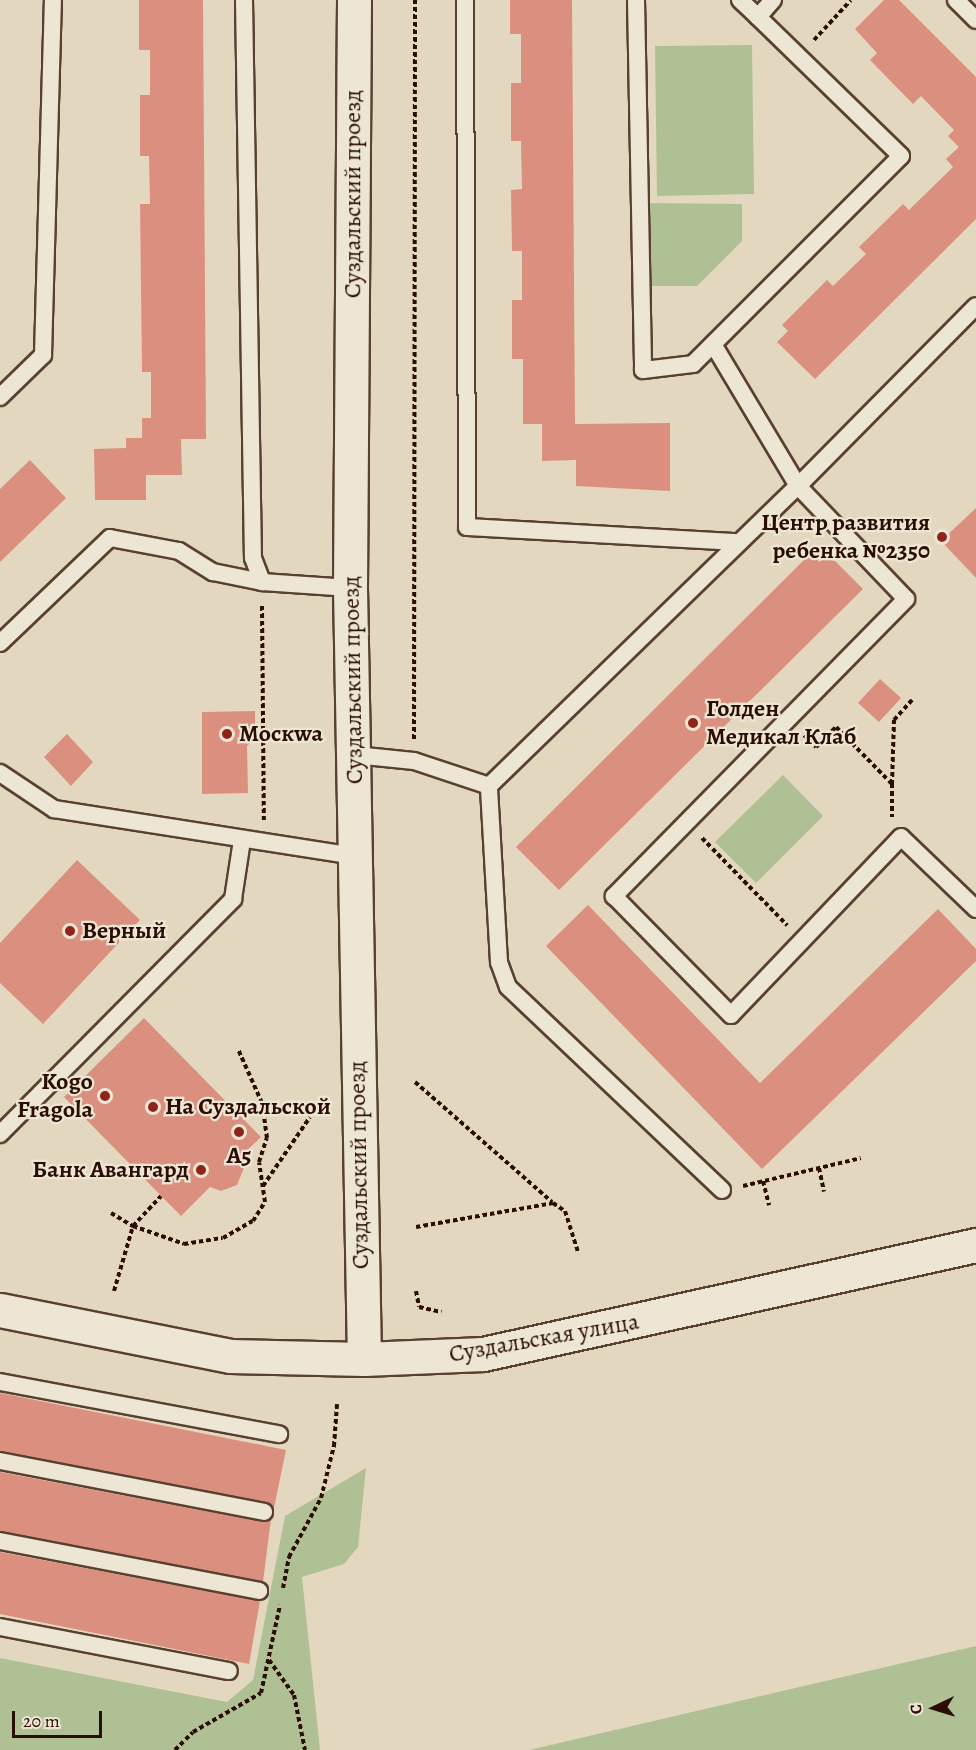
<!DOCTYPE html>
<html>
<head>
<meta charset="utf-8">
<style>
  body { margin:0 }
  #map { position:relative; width:976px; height:1750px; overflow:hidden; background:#e3d8bf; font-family:Alegreya,serif }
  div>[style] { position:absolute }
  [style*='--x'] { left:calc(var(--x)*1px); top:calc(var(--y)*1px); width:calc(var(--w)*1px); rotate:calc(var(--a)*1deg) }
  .green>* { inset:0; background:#afc095 }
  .building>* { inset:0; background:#db907f }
  .path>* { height:4px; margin-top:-2px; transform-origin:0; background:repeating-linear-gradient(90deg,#2b0d01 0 4.5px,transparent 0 7.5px) }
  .roads { filter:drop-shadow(2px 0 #594030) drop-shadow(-2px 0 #594030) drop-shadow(0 2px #594030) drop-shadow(0 -2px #594030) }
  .lane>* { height:16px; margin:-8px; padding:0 8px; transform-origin:8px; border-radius:8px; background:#ede6d5 }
  .street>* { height:33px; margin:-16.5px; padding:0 16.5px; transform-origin:16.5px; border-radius:16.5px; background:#ede6d5 }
  .secondary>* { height:33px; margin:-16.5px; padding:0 16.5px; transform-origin:16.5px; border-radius:16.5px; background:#ede6d5 }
  .dots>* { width:16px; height:16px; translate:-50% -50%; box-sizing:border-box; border:3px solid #ede6d5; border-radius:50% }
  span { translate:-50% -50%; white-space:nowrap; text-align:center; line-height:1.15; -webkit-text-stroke:4.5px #ede6d5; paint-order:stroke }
  .street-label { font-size:24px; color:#2b0d01 }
  .poi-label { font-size:24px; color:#2b0d01; font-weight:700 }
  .right { translate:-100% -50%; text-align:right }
  .left { translate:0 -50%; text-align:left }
  .north { position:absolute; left:904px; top:1678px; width:60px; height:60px; -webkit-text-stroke:4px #ede6d5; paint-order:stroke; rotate:266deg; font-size:16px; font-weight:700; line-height:24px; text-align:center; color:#2b0d01 }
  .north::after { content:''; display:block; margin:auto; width:21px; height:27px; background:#2b0d01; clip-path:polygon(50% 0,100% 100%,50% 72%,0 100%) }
  .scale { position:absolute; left:12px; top:1711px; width:90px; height:27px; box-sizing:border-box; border:3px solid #2b0d01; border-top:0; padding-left:8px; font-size:18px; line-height:21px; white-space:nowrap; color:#2b0d01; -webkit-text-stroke:4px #ede6d5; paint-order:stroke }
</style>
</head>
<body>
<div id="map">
  <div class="green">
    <div style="clip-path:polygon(752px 45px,754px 194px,657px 196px,655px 46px)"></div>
    <div style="clip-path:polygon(646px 203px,742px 204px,742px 241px,697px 286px,645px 286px)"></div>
    <div style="clip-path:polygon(783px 775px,823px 816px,756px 883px,715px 842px)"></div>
    <div style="clip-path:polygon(366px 1468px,358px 1547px,344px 1564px,302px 1577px,320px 1750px,0 1750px,0 1658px,227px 1702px,253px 1680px,285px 1516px)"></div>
    <div style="clip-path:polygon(976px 1646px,976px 1750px,529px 1750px)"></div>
  </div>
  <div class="building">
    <div style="clip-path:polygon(139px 0,203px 0,206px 439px,181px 439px,182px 475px,146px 475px,146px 500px,95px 500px,94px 449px,126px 448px,126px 438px,142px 438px,142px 418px,151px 418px,151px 372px,142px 372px,140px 204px,150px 204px,149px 156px,140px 156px,140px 95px,150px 95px,150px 50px,139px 50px)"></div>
    <div style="clip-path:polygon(510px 0,572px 0,575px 424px,670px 423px,670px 491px,576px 486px,576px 460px,542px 461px,542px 424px,523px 424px,523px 359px,512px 359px,512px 300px,522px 300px,522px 251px,512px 251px,511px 190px,522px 189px,521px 141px,511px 141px,511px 83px,521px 83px,521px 34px,510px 34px)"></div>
    <div style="clip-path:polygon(884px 0,899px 0,976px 77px,976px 219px,815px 379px,777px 342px,788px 331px,782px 325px,827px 280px,833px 286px,866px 254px,859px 247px,903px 204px,909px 210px,953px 167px,946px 159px,959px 147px,948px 136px,954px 130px,921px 96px,913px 104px,870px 60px,877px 53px,855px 29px)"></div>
    <div style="clip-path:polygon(30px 460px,66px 498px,0 562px,0 489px)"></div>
    <div style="clip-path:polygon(976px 508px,976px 578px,941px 541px)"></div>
    <div style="clip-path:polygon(819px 545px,863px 589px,559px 890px,516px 847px)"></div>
    <div style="clip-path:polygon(880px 679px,901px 698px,879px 722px,858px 703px)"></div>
    <div style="clip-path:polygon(255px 711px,255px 738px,247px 746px,248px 793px,202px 794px,202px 712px)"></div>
    <div style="clip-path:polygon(67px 734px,93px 762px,71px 786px,44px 757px)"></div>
    <div style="clip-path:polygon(77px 860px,140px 920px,43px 1024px,0 983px,0 943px)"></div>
    <div style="clip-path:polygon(588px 905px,760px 1083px,938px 909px,976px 949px,976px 961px,762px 1169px,546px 946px)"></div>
    <div style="clip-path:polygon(144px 1018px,261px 1137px,240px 1157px,244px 1168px,237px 1185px,221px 1191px,210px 1187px,181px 1216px,64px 1097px)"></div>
    <div style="clip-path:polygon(0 1393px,286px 1450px,274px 1508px,266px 1502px,0 1451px)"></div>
    <div style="clip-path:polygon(0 1472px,262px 1522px,271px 1519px,263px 1582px,0 1531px)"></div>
    <div style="clip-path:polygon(0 1552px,260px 1601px,249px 1664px,0 1614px)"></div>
  </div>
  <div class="path">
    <div style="--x:814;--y:40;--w:54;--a:-47.2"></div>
    <div style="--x:262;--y:606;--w:214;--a:89.5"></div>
    <div style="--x:804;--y:735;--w:17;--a:45"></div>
    <div style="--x:816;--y:747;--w:28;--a:-45"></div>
    <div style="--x:836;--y:727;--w:80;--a:45.5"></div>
    <div style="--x:892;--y:784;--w:33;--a:90"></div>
    <div style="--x:414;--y:739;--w:739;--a:-89.92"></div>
    <div style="--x:892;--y:784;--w:64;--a:-88.2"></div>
    <div style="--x:894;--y:720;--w:27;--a:-48"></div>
    <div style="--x:702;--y:838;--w:122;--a:45.7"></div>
    <div style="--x:415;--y:1082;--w:182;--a:41.2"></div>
    <div style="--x:819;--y:1168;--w:24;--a:78"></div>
    <div style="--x:763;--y:1181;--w:25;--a:76"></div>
    <div style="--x:263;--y:1186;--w:83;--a:-55.7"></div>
    <div style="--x:743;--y:1186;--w:121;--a:-13.3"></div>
    <div style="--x:111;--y:1213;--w:26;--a:31"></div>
    <div style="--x:133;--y:1226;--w:54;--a:19.4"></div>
    <div style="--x:184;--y:1244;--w:39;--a:-9"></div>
    <div style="--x:223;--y:1238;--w:34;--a:-30"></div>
    <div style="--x:253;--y:1221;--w:22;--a:-58"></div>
    <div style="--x:265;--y:1202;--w:40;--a:-98.5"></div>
    <div style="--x:259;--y:1162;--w:25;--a:-72"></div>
    <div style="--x:267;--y:1138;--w:35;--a:-98"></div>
    <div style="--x:262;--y:1103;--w:59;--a:-114"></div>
    <div style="--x:416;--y:1227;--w:139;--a:-9.9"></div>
    <div style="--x:553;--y:1203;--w:14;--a:34"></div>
    <div style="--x:565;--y:1211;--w:43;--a:72.4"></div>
    <div style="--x:114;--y:1291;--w:68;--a:-73.7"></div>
    <div style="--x:133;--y:1226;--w:41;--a:-47"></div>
    <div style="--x:416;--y:1291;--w:16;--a:79"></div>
    <div style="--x:419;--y:1307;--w:23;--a:13"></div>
    <div style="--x:283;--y:1588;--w:32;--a:-79"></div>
    <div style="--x:289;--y:1557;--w:67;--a:-61.5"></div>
    <div style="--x:321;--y:1498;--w:54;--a:-76"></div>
    <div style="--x:334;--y:1446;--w:42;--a:-85.9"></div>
    <div style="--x:269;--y:1660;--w:43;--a:54.5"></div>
    <div style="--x:294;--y:1695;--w:56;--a:78.7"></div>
    <div style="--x:175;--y:1750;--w:25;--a:-45"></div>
    <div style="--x:193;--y:1732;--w:78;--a:-29.8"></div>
    <div style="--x:261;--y:1693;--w:90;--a:-77.8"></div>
  </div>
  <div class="roads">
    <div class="lane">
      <div style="--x:244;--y:0;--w:558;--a:89.08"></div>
      <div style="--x:253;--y:558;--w:26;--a:69"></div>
      <div style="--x:465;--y:0;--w:527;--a:89.78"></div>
      <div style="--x:467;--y:527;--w:272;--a:3.2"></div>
      <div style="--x:636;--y:0;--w:370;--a:88.9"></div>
      <div style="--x:643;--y:370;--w:50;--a:-6.8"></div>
      <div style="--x:693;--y:364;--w:294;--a:-45"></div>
      <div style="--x:901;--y:156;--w:199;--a:-135.8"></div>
      <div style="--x:758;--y:17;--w:23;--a:-49"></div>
      <div style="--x:740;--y:0;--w:25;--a:43"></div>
      <div style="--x:956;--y:0;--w:28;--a:45"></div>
      <div style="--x:713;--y:344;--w:165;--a:59.1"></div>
      <div style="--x:798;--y:486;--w:253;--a:-45.3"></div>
      <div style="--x:0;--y:397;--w:60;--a:-44.3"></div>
      <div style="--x:43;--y:355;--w:355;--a:-88.4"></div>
      <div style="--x:0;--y:643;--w:152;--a:-43.7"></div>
      <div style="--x:110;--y:538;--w:70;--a:10.7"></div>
      <div style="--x:179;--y:551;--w:40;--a:32"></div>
      <div style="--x:213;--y:572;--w:50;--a:11.5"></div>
      <div style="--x:262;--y:582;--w:88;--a:3.9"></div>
      <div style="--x:355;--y:755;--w:59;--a:5.8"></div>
      <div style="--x:414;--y:761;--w:79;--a:18.4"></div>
      <div style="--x:0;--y:773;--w:65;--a:33.7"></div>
      <div style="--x:54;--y:809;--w:305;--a:8.9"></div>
      <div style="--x:0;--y:1134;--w:331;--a:-45.2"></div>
      <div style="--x:233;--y:899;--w:60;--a:-81.3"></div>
      <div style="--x:722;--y:1190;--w:295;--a:-136.5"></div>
      <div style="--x:508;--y:987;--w:27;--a:-110"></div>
      <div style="--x:499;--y:962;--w:176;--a:-93.3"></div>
      <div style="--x:489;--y:786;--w:431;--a:-44.2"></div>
      <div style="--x:798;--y:486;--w:156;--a:46.3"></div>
      <div style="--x:906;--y:599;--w:417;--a:134.5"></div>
      <div style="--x:614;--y:896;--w:167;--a:45.5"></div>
      <div style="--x:731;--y:1015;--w:246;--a:-46.3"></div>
      <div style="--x:901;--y:837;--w:104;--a:43.8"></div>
      <div style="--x:0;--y:1382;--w:284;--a:10.6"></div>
      <div style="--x:0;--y:1461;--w:269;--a:10.9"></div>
      <div style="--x:0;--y:1541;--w:264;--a:10.9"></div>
      <div style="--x:0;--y:1627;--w:233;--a:10.9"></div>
    </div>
    <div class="street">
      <div style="--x:354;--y:0;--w:588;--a:90.39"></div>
      <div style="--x:350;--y:588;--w:771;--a:88.96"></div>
    </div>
    <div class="secondary">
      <div style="--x:0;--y:1310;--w:235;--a:11.3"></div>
      <div style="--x:230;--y:1356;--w:134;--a:1.3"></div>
      <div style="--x:364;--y:1359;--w:119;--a:-2.4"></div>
      <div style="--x:483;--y:1354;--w:505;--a:-12.47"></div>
    </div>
  </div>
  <div class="dots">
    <div style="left:942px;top:537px;background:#8f2418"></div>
    <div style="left:693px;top:723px;background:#8f2418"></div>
    <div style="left:227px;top:734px;background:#8f2418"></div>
    <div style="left:70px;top:931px;background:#8f2418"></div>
    <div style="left:105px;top:1096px;background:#8f2418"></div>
    <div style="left:153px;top:1107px;background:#8f2418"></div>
    <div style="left:239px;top:1132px;background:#8f2418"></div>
    <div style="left:201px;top:1170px;background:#8f2418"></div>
  </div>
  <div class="street-label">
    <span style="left:353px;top:194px;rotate:-90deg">Суздальский проезд</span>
    <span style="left:353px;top:680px;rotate:-91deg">Суздальский проезд</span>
    <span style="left:359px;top:1165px;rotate:-91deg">Суздальский проезд</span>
    <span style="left:544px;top:1338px;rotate:-10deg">Суздальская улица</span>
  </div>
  <div class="poi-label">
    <span class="right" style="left:930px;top:537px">Центр развития<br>ребенка №2350</span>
    <span class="left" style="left:706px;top:723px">Голден<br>Медикал Клаб</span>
    <span class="left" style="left:239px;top:734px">Москwa</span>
    <span class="left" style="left:82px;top:931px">Верный</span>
    <span class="right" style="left:93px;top:1096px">Kogo<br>Fragola</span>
    <span class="left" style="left:165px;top:1107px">На Суздальской</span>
    <span style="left:239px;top:1156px">А5</span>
    <span class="right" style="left:189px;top:1170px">Банк Авангард</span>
  </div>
  <div class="north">С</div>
  <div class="scale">20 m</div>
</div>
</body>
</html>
